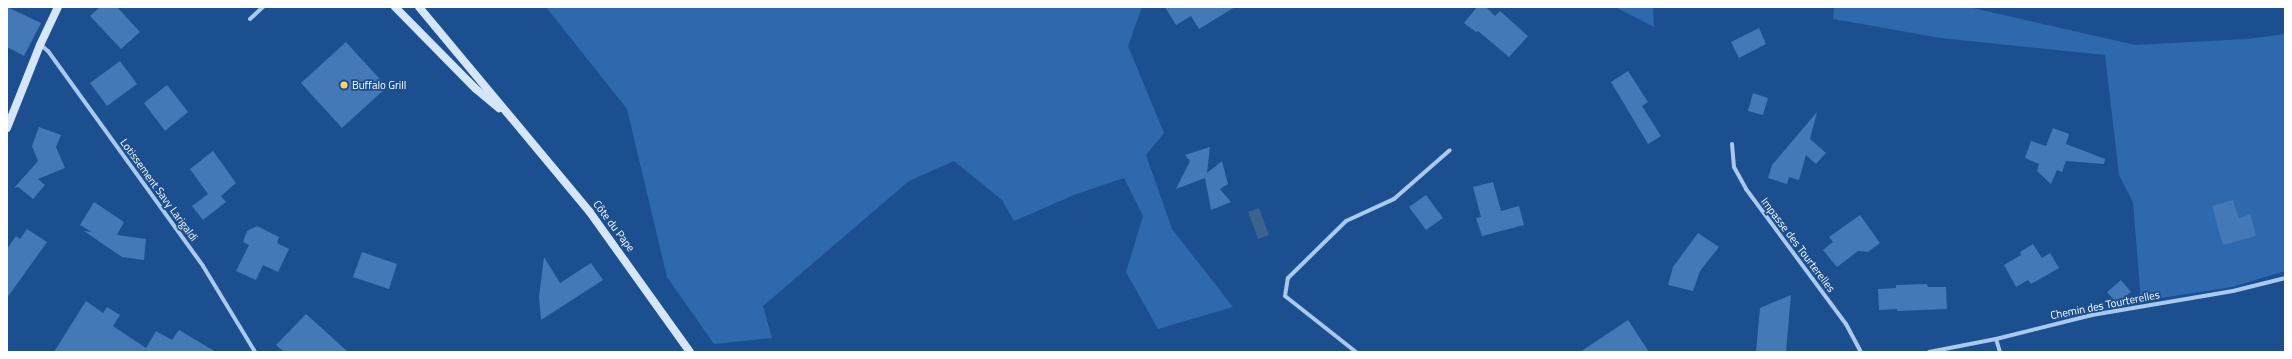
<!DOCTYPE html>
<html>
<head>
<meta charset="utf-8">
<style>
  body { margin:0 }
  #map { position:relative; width:2292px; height:359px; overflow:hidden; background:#1b4f8f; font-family:"Titillium Web",sans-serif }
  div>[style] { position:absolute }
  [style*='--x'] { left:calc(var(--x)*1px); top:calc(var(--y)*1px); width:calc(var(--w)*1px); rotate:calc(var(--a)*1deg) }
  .green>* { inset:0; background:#2e69ad }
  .water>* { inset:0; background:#3c6290 }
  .building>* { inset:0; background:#4478b7 }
  .street>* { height:4px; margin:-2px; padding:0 2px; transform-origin:2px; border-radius:2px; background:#a9c9ee }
  .secondary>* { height:8px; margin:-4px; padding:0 4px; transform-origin:4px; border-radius:4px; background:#d6e6fa }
  .dots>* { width:11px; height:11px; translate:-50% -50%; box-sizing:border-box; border:2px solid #1b4f8f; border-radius:50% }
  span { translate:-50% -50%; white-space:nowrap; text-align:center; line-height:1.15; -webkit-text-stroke:3.5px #1b4f8f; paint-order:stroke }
  .poi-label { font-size:11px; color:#fff }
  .left { translate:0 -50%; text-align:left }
  .street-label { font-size:11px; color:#fff }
  .frame { position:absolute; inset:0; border:8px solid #fff; pointer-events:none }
</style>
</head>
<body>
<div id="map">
  <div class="green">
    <div style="clip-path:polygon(546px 7px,1142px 7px,1128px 46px,1164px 133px,1146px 155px,1172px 229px,1233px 307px,1158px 329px,1126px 272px,1143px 216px,1124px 178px,1074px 195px,1014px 221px,1002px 200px,954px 161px,909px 181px,763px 306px,772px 338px,714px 344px,667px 277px,627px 109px)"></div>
    <div style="clip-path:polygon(1615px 7px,1653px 7px,1654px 27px)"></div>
    <div style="clip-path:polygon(1834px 7px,1969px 7px,2135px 45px,2247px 39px,2285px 34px,2285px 271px,2232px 287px,2141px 301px,2133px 202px,2119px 175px,2105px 55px,1941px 38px,1833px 19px)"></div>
  </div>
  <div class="water">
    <div style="clip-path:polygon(1259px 208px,1269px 235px,1258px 239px,1248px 212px)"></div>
  </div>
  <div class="building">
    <div style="clip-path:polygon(7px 7px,41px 23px,24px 56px,7px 47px)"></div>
    <div style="clip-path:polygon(100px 7px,117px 7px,140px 32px,121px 49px,90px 16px)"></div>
    <div style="clip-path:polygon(1165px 7px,1235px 7px,1199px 29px,1191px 16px,1176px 25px)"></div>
    <div style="clip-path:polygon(1477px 7px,1486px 7px,1495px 16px,1500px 11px,1528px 36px,1509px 57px,1478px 31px,1476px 32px,1464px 23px)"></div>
    <div style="clip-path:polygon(1759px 28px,1766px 44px,1739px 58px,1731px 42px)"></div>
    <div style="clip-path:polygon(346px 42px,387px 87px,342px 128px,301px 83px)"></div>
    <div style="clip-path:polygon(120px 61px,137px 84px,107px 106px,90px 83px)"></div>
    <div style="clip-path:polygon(1628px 71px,1648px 102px,1642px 106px,1661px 136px,1648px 144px,1611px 82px)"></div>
    <div style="clip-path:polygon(167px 85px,188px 112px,165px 131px,144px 103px)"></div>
    <div style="clip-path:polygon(1753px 93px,1768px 98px,1763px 115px,1748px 111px)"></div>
    <div style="clip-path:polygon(1817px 112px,1810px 139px,1826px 153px,1816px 164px,1806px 155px,1799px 180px,1789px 177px,1787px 184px,1768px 178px,1772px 165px)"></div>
    <div style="clip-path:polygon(39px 127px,61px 135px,56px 147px,65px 168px,38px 179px,45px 185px,33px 199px,18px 187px,14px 188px,38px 161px,32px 146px)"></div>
    <div style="clip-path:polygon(2053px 128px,2069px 134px,2066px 144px,2105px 159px,2104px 164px,2066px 161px,2062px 172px,2057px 170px,2051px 184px,2037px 171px,2039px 164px,2025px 158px,2031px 141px,2046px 146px)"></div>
    <div style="clip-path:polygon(1210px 147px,1207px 173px,1222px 161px,1228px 184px,1220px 189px,1231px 202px,1211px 210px,1205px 178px,1176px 189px,1190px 161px,1185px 155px)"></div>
    <div style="clip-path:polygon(213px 151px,236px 183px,221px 196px,226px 202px,203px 220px,192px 206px,208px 194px,190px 169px)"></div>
    <div style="clip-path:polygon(1493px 182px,1501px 211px,1519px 206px,1524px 225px,1482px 236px,1476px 218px,1481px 217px,1473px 187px)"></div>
    <div style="clip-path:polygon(1426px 195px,1443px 218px,1426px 230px,1409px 207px)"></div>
    <div style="clip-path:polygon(2233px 200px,2239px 218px,2250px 214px,2256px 236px,2223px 245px,2212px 206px)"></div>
    <div style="clip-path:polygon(94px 202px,124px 222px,117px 235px,146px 239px,144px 260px,122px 257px,84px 231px,92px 232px,80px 225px)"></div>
    <div style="clip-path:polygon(1860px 215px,1880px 243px,1868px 252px,1858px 251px,1837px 267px,1823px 250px,1833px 242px,1829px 237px)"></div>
    <div style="clip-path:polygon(257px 226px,279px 237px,277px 243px,289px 249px,278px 272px,263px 265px,256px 280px,236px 271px,249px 245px,243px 242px,247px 231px)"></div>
    <div style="clip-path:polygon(27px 229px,47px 242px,7px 298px,7px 249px,16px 236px,20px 239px)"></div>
    <div style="clip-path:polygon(1698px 233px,1719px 247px,1700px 271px,1693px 291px,1668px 285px,1673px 267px)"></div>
    <div style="clip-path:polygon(2033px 244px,2042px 258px,2050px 253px,2059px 268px,2031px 284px,2028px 280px,2016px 287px,2004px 265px,2021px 255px,2020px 252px)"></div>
    <div style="clip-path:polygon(362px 252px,397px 264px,389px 289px,353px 277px)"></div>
    <div style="clip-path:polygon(544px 257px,560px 283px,591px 263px,603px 280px,541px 320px,539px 297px)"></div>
    <div style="clip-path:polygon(2121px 280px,2131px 292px,2117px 303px,2107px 292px)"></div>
    <div style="clip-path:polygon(1927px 284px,1928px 287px,1946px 287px,1947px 309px,1897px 311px,1897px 309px,1879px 310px,1878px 289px,1896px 288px,1896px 285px)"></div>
    <div style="clip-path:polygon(1791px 295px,1786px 352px,1756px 352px,1760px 308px)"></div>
    <div style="clip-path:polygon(86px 301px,103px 313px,107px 307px,120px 315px,113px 326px,146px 348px,156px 331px,172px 340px,179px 330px,216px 352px,54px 352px)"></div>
    <div style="clip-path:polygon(306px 314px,326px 332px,348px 352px,284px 352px,276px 345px)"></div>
    <div style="clip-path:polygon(1628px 320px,1649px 352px,1580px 352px)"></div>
  </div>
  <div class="street">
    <div style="--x:250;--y:19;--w:18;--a:-43"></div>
    <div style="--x:41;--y:45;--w:9;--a:41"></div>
    <div style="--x:48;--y:51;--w:265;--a:54.2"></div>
    <div style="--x:203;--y:266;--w:100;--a:58.8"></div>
    <div style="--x:1732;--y:144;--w:23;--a:85"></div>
    <div style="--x:1734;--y:167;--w:25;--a:61"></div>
    <div style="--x:1746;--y:189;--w:168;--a:53.5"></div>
    <div style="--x:1846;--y:324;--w:32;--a:62"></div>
    <div style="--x:1996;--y:339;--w:14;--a:73"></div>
    <div style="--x:1356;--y:352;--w:90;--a:-141.7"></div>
    <div style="--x:1285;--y:296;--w:18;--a:-81"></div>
    <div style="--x:1288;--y:278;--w:81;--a:-44.5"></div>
    <div style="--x:1346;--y:221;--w:53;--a:-24.6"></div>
    <div style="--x:1394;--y:199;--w:74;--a:-41.2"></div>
    <div style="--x:1929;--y:352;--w:68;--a:-11"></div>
    <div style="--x:1996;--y:339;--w:99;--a:-14"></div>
    <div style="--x:2092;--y:315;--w:143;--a:-9.7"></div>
    <div style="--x:2233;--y:291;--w:54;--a:-14"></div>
  </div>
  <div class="secondary">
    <div style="--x:395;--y:7;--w:115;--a:45.4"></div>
    <div style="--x:476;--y:89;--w:30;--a:40"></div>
    <div style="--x:419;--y:7;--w:266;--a:50.2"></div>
    <div style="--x:589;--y:211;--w:173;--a:54.4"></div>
    <div style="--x:7;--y:128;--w:89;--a:-68.3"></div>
    <div style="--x:40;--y:45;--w:42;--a:-64.7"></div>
  </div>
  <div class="dots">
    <div style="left:344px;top:85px;background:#ffd166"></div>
  </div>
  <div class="poi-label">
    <span class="left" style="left:352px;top:85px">Buffalo Grill</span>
  </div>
  <div class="street-label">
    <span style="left:159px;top:190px;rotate:54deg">Lotissement Savy Larigaldi</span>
    <span style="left:614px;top:226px;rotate:53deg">Côte du Pape</span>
    <span style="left:1798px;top:245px;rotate:53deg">Impasse des Tourterelles</span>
    <span style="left:2105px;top:305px;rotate:-11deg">Chemin des Tourterelles</span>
  </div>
  <div class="frame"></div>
</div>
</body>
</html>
